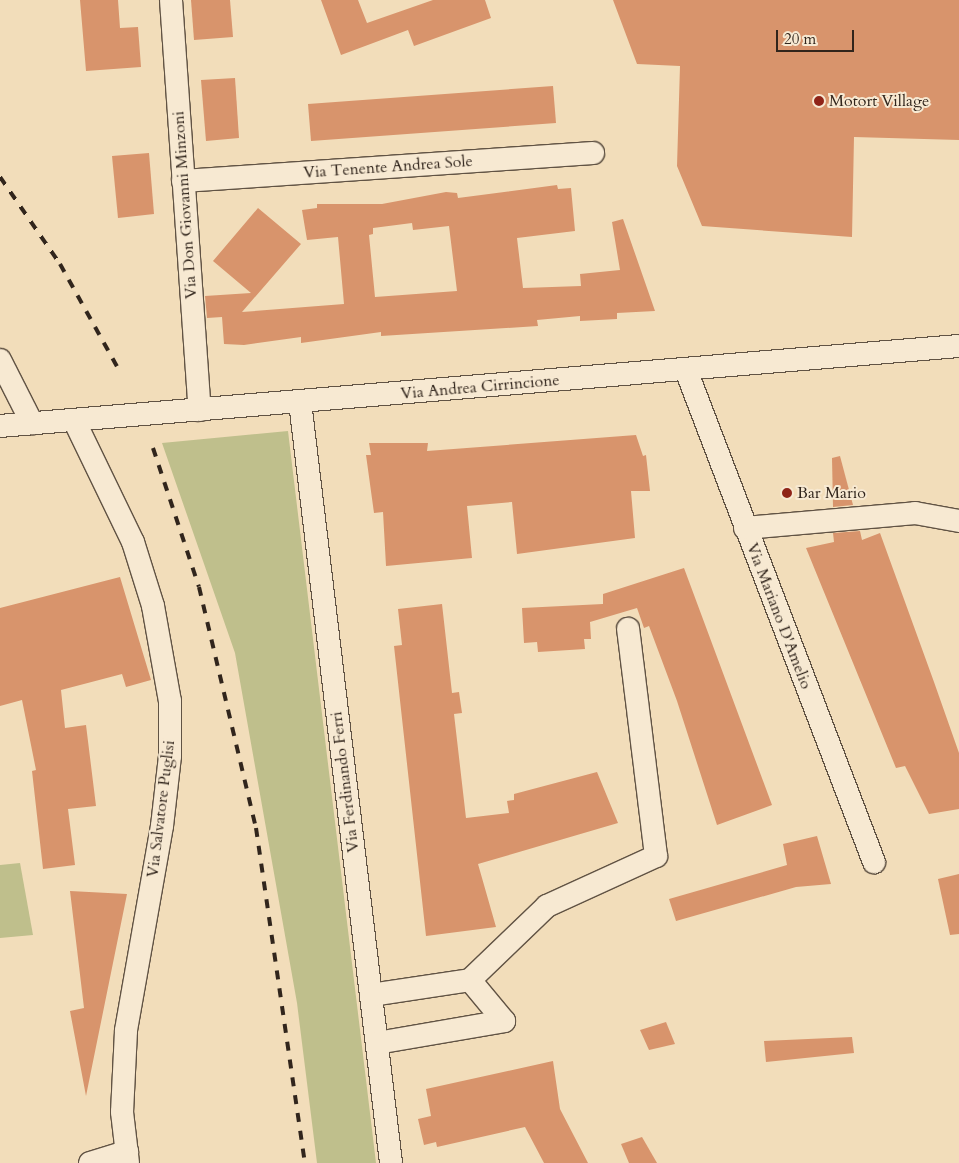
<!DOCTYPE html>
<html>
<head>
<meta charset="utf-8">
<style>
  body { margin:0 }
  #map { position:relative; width:959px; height:1163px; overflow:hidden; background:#f2ddba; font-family:Cardo,serif }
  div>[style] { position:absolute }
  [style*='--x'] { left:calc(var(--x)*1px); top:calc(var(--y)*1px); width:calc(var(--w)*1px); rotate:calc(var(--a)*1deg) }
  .green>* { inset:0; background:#bfbf8c }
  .building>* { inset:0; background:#d8946c }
  .roads { filter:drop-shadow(1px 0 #615344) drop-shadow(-1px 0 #615344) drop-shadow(0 1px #615344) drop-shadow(0 -1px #615344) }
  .street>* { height:22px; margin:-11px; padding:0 11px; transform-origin:11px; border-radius:11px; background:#f7e9d2 }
  .rail>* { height:4px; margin-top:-2px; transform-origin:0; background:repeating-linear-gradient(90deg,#31251c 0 9px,transparent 0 18px) }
  .dots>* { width:14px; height:14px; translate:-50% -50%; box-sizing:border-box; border:2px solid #f7e9d2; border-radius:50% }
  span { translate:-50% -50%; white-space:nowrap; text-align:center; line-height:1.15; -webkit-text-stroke:4px #f7e9d2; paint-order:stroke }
  .poi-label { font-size:16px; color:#31251c }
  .left { translate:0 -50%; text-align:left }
  .street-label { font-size:16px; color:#31251c }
  .scale { position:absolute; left:776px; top:30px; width:78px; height:22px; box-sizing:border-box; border:2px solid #31251c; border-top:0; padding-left:6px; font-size:15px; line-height:18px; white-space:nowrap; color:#31251c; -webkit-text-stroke:4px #f7e9d2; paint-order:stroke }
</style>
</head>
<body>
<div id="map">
  <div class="green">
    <div style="clip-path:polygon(288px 431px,376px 1163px,317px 1163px,297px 1003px,235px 653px,162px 443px)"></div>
    <div style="clip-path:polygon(20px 863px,33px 935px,0 938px,0 865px)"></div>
  </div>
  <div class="building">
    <div style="clip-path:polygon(80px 0,118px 0,120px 28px,138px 27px,141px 67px,86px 71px)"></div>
    <div style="clip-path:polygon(191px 0,230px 0,233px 37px,194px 40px)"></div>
    <div style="clip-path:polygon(321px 0,358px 0,367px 23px,433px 0,485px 0,491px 18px,414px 46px,408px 30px,341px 55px)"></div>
    <div style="clip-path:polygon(613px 0,959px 0,959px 140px,854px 137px,852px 237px,702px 226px,677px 166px,680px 66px,637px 64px)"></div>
    <div style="clip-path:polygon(235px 78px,239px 138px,206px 141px,201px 80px)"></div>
    <div style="clip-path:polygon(553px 86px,556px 123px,311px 141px,308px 104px)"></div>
    <div style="clip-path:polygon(149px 153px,154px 214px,118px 218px,112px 156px)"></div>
    <div style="clip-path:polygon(evenodd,557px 185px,558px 189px,571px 188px,575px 231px,517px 238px,523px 288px,581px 286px,580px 274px,620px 270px,612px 222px,623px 219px,655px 311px,617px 313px,617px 319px,580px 321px,580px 316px,537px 320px,538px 326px,381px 336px,381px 332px,301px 343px,301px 337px,244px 345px,224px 344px,222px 317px,207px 318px,205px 296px,251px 293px,213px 261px,258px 208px,301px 244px,242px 312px,344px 304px,338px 237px,307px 240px,302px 210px,317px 208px,317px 204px,382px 204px,446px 192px,457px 193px,458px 198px,557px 185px,412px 223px,413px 230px,449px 226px,457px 291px,375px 297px,369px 235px,373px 234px,373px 228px,412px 223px)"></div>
    <div style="clip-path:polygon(636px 435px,643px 456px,646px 455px,650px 491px,631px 491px,635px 538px,517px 554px,512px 502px,467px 506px,472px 558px,386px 566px,383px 512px,374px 513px,366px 455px,371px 455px,369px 443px,428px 443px,427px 451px)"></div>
    <div style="clip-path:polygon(840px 456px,853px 505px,833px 507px,832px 458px)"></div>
    <div style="clip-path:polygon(860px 531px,862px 540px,880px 533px,934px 682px,959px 753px,959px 809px,929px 814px,905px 766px,896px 768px,806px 548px,834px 542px,833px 533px)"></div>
    <div style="clip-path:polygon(684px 568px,772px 805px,717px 825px,677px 701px,649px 626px,644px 628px,637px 608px,590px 622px,591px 639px,584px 639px,585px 649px,538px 652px,537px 642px,524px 643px,522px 608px,603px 604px,603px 594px)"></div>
    <div style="clip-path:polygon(120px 577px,151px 680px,126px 687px,122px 674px,61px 690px,65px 728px,86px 725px,96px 806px,68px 809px,75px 865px,43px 869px,32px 771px,36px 770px,22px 700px,0 706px,0 608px)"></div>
    <div style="clip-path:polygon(442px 604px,452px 693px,459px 692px,462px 713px,454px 714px,466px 818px,509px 813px,507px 801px,514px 800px,514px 794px,597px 772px,618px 823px,478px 864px,496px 927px,426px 936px,394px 646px,402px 645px,398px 609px)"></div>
    <div style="clip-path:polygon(817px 836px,831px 884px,796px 887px,676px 921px,669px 899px,787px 865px,783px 844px)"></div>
    <div style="clip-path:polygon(959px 874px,959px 934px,950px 935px,938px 879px)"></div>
    <div style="clip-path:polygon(70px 891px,127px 894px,86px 1096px,70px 1011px,84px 1008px)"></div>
    <div style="clip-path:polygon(666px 1022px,675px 1044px,649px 1050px,640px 1030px)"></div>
    <div style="clip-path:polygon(852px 1037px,854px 1053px,766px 1062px,764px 1041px)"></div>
    <div style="clip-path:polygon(553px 1061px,560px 1109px,588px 1163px,544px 1163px,525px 1127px,437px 1147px,436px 1142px,424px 1145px,418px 1119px,431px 1116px,426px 1089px)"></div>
    <div style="clip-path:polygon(642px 1137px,657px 1163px,629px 1163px,621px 1144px)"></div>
  </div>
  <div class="roads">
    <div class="street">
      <div style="--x:171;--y:0;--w:411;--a:86"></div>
      <div style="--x:183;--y:181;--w:411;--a:-3.9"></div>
      <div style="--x:0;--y:360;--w:71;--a:63.1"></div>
      <div style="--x:686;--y:370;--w:527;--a:69.09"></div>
      <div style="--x:300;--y:402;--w:766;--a:83.18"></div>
      <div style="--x:74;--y:420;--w:136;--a:64.2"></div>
      <div style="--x:133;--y:542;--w:67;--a:72.6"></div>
      <div style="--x:153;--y:606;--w:97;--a:79.9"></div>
      <div style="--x:170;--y:701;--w:55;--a:90"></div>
      <div style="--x:170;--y:756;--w:70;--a:96.5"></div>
      <div style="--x:162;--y:826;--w:208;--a:100"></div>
      <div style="--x:126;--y:1031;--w:81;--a:92.8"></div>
      <div style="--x:122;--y:1112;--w:51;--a:83.3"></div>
      <div style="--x:0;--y:426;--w:962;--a:-4.77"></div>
      <div style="--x:745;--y:528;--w:171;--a:-5"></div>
      <div style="--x:915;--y:513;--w:45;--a:10.3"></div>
      <div style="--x:371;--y:995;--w:100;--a:-8.6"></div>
      <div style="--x:470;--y:980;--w:107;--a:-43.9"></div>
      <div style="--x:547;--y:906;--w:120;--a:-24.6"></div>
      <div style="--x:656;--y:856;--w:229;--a:-97"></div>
      <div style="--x:377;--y:1043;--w:129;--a:-9.8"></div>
      <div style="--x:504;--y:1021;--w:53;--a:-129.7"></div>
      <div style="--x:90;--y:1163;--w:39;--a:-17"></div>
    </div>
  </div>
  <div class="rail">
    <div style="--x:0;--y:177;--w:106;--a:55.4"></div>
    <div style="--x:60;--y:264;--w:121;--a:60.9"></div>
    <div style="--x:153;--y:448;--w:146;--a:71.7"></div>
    <div style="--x:199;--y:587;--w:248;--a:76.7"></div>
    <div style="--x:256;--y:828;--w:339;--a:81.7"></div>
  </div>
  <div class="dots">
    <div style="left:819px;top:101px;background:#8f2418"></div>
    <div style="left:787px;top:493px;background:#8f2418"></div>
  </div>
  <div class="poi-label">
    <span class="left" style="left:829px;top:101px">Motort Village</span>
    <span class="left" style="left:797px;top:493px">Bar Mario</span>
  </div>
  <div class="street-label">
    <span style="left:388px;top:167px;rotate:-4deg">Via Tenente Andrea Sole</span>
    <span style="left:185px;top:205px;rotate:-94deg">Via Don Giovanni Minzoni</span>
    <span style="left:480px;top:387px;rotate:-5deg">Via Andrea Cirrincione</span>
    <span style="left:779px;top:616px;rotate:69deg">Via Mariano D'Amelio</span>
    <span style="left:345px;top:782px;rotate:-97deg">Via Ferdinando Ferri</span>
    <span style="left:161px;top:809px;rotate:-83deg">Via Salvatore Puglisi</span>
  </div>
  <div class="scale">20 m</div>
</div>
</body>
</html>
